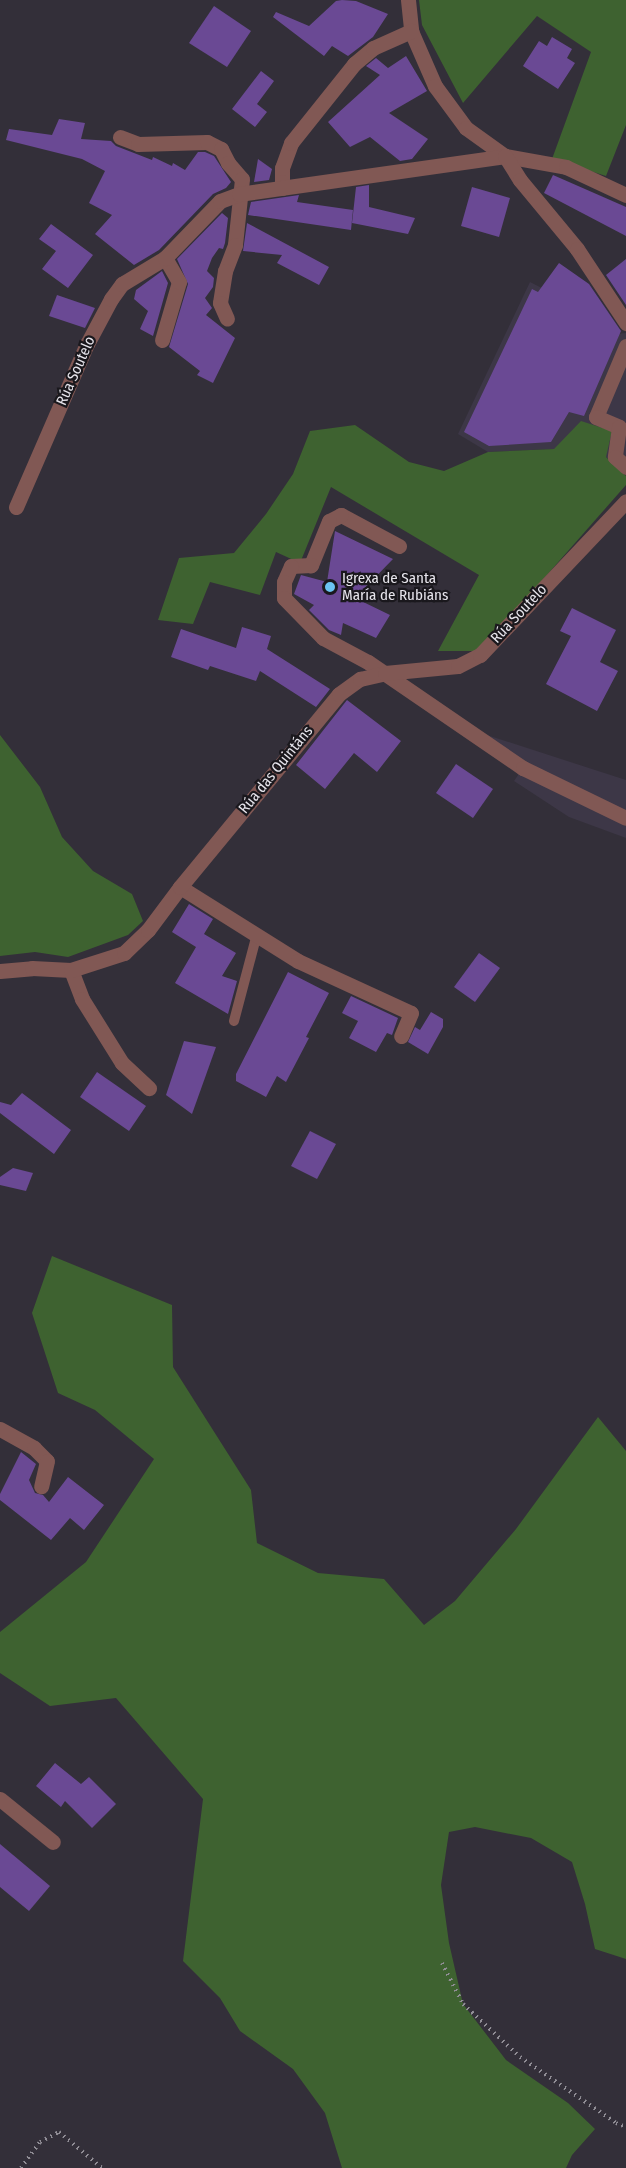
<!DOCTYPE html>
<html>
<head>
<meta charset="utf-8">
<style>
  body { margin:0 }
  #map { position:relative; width:626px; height:2168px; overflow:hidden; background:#332f39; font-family:"Fira Sans Condensed",sans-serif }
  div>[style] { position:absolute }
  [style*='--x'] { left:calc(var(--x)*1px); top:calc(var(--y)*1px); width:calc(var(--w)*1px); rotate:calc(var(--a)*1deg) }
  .built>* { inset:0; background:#3d3747 }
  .green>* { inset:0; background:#3e6230 }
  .building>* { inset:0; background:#6a4994 }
  .path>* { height:4px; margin-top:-2px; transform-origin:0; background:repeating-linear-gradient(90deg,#918e96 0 1.5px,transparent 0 6px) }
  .service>* { height:10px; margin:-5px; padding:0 5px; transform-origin:5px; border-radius:5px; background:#815854 }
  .minor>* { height:15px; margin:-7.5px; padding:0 7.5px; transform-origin:7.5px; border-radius:7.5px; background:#815854 }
  .dots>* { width:16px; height:16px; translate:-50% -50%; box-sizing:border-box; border:3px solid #1a181d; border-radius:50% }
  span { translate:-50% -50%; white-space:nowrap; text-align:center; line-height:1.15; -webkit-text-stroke:4.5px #1a181d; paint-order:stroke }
  .street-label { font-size:15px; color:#e7e5ec }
  .poi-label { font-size:15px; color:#e7e5ec }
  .left { translate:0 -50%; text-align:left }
</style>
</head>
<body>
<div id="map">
  <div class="built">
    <div style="clip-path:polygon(530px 282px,575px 305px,604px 335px,626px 333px,626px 476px,606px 457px,554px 449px,488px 452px,458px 434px)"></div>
    <div style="clip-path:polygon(462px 727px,626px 780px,626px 838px,569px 817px,514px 781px,523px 768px)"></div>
  </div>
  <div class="green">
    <div style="clip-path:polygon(419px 0,626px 0,626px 125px,606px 176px,552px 159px,591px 52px,537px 16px,463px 103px,422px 25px)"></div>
    <div style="clip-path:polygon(581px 421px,612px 431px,606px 457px,626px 476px,626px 485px,480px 651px,438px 651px,479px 575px,331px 487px,300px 563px,276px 552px,260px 595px,210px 582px,193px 624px,158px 620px,179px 558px,234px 553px,266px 514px,293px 474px,310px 431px,355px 425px,409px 462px,444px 471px,488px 452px,554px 449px)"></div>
    <div style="clip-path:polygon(0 735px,40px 787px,62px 837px,93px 871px,132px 894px,143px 921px,128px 935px,68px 957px,35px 952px,0 956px)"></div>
    <div style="clip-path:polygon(52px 1256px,172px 1305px,173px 1367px,251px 1490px,257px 1543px,318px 1573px,384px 1579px,424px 1625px,455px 1601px,516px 1529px,598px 1417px,626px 1451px,626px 1959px,595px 1949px,585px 1904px,572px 1862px,531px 1838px,475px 1827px,449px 1832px,441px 1885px,449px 1943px,463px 2004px,506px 2060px,568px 2103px,595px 2129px,572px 2155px,566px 2168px,342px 2168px,325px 2113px,293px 2069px,240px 2031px,220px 1998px,183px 1961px,203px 1799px,116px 1698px,50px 1706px,0 1673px,0 1632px,86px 1562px,154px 1459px,95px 1410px,58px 1393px,32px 1313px)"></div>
  </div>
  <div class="building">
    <div style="clip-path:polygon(342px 0,356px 1px,388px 14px,373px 37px,348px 56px,332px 46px,324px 56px,273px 17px,276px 12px,309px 26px,336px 1px)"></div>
    <div style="clip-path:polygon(214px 6px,251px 31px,227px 67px,189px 43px)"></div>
    <div style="clip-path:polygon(552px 37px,572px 49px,567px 58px,575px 63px,558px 89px,523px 66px,539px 41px,547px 46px)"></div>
    <div style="clip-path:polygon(406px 56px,427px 91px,389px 113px,428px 139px,412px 159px,400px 161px,370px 137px,350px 147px,328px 122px,380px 75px,366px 66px,376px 58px,388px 68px)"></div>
    <div style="clip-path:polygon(261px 71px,274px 81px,257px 104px,267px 112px,255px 127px,232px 109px)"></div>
    <div style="clip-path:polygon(59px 119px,85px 123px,81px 139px,111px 141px,116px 146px,152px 160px,153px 157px,172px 166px,173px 163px,185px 170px,198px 152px,205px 152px,214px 156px,231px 182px,226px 188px,213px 194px,159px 250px,134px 265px,95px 234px,112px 215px,89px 203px,105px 171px,82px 159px,6px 140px,9px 129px,52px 135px)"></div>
    <div style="clip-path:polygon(258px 159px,272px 169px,269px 180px,254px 182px)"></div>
    <div style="clip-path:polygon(553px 175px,626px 207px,626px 236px,544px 193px)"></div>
    <div style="clip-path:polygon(369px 185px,369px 207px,415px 218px,408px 234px,352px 223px,356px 187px)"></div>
    <div style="clip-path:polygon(472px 187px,510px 198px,499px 237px,461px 226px)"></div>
    <div style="clip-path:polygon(299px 195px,297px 202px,353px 210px,351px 230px,248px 215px,251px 202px)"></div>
    <div style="clip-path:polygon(222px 213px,228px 218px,225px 243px,223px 249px,219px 248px,212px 258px,207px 271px,214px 278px,213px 287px,205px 298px,212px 308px,206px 315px,235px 338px,213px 383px,197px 375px,200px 371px,169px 347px,188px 284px,177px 259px)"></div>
    <div style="clip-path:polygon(247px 223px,329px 267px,319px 285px,277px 263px,282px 255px,243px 251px)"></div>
    <div style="clip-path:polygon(51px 224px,93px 255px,68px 288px,42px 269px,56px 251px,39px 239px)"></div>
    <div style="clip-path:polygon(626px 259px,626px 305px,606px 275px)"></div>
    <div style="clip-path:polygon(559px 263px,589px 284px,621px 331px,584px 416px,569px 412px,551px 442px,489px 446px,464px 432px,532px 289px,538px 292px)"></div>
    <div style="clip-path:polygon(162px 271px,168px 283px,153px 336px,140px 329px,148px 311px,134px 299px,136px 290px)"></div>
    <div style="clip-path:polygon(57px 295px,95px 308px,85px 328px,49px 316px)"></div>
    <div style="clip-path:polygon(335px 531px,393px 559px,355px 598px,390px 615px,376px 638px,343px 623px,341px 635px,329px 630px,309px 610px,314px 605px,294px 594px,301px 575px,327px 582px)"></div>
    <div style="clip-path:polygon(572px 608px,616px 630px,600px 662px,618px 671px,597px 711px,546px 684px,571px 636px,560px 631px)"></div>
    <div style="clip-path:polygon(242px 627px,271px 636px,267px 649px,330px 689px,316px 707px,260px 671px,256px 681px,210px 666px,208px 670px,171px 657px,181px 629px,236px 648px)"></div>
    <div style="clip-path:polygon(347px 700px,401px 741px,377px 772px,354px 753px,325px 789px,296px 765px)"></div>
    <div style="clip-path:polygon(456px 764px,493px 789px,473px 818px,436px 793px)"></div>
    <div style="clip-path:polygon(189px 904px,213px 919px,204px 934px,236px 953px,222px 976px,237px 981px,228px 1014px,175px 983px,196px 947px,172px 932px)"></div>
    <div style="clip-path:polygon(479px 953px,500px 968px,475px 1002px,454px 987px)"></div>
    <div style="clip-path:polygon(288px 972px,329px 993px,306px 1037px,309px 1038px,286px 1082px,277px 1076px,266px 1097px,236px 1081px,236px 1074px)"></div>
    <div style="clip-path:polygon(351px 996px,398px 1018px,392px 1035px,387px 1033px,376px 1052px,349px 1038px,358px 1021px,342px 1013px)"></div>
    <div style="clip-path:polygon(431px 1012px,443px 1019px,443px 1027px,428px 1054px,408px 1042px,415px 1027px,420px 1030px)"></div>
    <div style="clip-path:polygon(184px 1041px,216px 1047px,192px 1114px,166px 1095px)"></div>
    <div style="clip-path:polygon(97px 1072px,146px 1106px,129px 1131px,80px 1097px)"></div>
    <div style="clip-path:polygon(22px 1093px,71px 1130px,54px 1154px,0 1113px,0 1102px,11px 1105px)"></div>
    <div style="clip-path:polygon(310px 1131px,336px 1144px,317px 1179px,291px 1166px)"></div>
    <div style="clip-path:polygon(13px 1168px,33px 1173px,26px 1191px,0 1185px,0 1177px)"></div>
    <div style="clip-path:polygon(21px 1452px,36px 1464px,29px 1480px,35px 1493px,43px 1495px,49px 1502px,68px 1477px,104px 1505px,84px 1530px,70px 1518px,51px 1540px,0 1500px,0 1494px)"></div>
    <div style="clip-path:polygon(55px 1763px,81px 1784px,89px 1777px,116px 1804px,92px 1828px,65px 1801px,61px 1807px,36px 1786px)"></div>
    <div style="clip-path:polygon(0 1844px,50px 1886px,29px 1911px,0 1887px)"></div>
  </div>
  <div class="path">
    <div style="--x:442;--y:1963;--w:46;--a:62.9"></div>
    <div style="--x:463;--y:2004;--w:78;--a:42.9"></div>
    <div style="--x:520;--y:2057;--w:116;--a:34.5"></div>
    <div style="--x:616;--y:2123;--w:11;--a:22"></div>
    <div style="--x:21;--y:2168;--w:32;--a:-54"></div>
    <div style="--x:40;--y:2142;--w:21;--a:-28"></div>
    <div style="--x:59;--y:2132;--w:56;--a:39.9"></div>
  </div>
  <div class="service">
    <div style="--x:234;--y:1021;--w:90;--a:-75.2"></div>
  </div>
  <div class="minor">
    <div style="--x:408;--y:0;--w:31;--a:84"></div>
    <div style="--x:411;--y:31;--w:60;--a:66.4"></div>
    <div style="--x:435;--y:86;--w:52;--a:53.6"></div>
    <div style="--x:466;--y:128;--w:48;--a:35.7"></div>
    <div style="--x:505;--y:156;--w:62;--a:10.2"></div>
    <div style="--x:566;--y:167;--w:66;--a:25"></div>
    <div style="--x:120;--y:137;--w:19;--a:21"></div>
    <div style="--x:138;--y:144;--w:69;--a:-1.7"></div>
    <div style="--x:207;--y:142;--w:16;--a:27"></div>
    <div style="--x:221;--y:149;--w:16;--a:63"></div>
    <div style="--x:228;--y:163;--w:21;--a:49"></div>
    <div style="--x:242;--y:179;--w:66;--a:96.1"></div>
    <div style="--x:235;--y:245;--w:28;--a:111"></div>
    <div style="--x:225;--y:271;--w:32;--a:99"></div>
    <div style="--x:220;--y:303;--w:17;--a:66"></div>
    <div style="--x:282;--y:188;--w:20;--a:-90"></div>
    <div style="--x:282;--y:168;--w:27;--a:-70"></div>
    <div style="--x:291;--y:143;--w:101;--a:-51.4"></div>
    <div style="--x:354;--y:64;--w:25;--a:-40"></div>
    <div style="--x:373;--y:48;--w:42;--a:-24.1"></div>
    <div style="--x:162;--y:340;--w:60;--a:-73.7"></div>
    <div style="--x:179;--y:282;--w:28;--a:-120"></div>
    <div style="--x:626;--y:346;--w:77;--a:112.9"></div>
    <div style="--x:596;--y:417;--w:25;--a:23"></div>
    <div style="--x:619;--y:427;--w:30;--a:98"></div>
    <div style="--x:615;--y:457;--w:15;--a:42"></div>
    <div style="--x:16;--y:507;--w:178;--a:-66.5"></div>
    <div style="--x:87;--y:344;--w:51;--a:-61.9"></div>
    <div style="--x:111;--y:299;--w:19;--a:-54"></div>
    <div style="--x:122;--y:284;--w:50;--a:-31.2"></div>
    <div style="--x:165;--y:258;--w:79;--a:-46"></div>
    <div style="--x:220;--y:201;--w:20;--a:-20"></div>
    <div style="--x:239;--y:194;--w:269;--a:-8.1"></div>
    <div style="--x:505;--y:156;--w:28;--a:58"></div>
    <div style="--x:520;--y:180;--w:89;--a:50.4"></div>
    <div style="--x:577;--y:249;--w:89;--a:56.5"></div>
    <div style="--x:399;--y:546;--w:66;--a:-151.9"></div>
    <div style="--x:341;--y:515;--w:13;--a:153"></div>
    <div style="--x:329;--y:521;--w:48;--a:112.2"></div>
    <div style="--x:311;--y:565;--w:20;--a:177"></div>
    <div style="--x:291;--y:566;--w:17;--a:114"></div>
    <div style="--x:284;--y:582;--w:16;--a:90"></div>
    <div style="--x:284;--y:598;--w:56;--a:45.7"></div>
    <div style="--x:323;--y:638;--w:51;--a:28.1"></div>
    <div style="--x:368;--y:662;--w:188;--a:34.4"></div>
    <div style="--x:523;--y:768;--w:114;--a:25.9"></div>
    <div style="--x:180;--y:887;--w:139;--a:32.1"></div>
    <div style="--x:298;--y:961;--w:124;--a:24.7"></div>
    <div style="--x:411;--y:1013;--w:25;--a:113"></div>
    <div style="--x:71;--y:970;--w:31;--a:69"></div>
    <div style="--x:82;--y:999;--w:75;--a:58"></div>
    <div style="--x:122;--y:1063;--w:37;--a:43"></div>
    <div style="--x:0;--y:971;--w:32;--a:-5"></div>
    <div style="--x:32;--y:968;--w:39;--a:3"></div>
    <div style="--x:71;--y:970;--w:56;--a:-17.8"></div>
    <div style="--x:124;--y:953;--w:33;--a:-44"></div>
    <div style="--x:148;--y:930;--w:54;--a:-53.3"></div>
    <div style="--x:180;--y:887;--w:250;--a:-50.5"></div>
    <div style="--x:339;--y:694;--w:26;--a:-36"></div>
    <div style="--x:360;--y:679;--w:26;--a:-13"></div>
    <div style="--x:385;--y:673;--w:73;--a:-5.5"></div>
    <div style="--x:458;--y:666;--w:25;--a:-27"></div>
    <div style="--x:480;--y:655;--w:212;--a:-46.5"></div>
    <div style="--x:0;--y:1429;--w:39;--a:29"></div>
    <div style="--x:34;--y:1448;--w:18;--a:45"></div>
    <div style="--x:47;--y:1461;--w:26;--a:103"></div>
    <div style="--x:0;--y:1799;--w:68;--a:39.1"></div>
  </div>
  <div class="dots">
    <div style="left:330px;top:587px;background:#6bc3f2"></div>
  </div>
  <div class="street-label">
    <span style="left:76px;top:371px;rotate:-66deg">Rúa Soutelo</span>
    <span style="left:519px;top:614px;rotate:-47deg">Rúa Soutelo</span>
    <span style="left:276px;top:770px;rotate:-51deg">Rúa das Quintáns</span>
  </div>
  <div class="poi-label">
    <span class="left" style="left:342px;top:587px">Igrexa de Santa<br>María de Rubiáns</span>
  </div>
</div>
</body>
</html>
